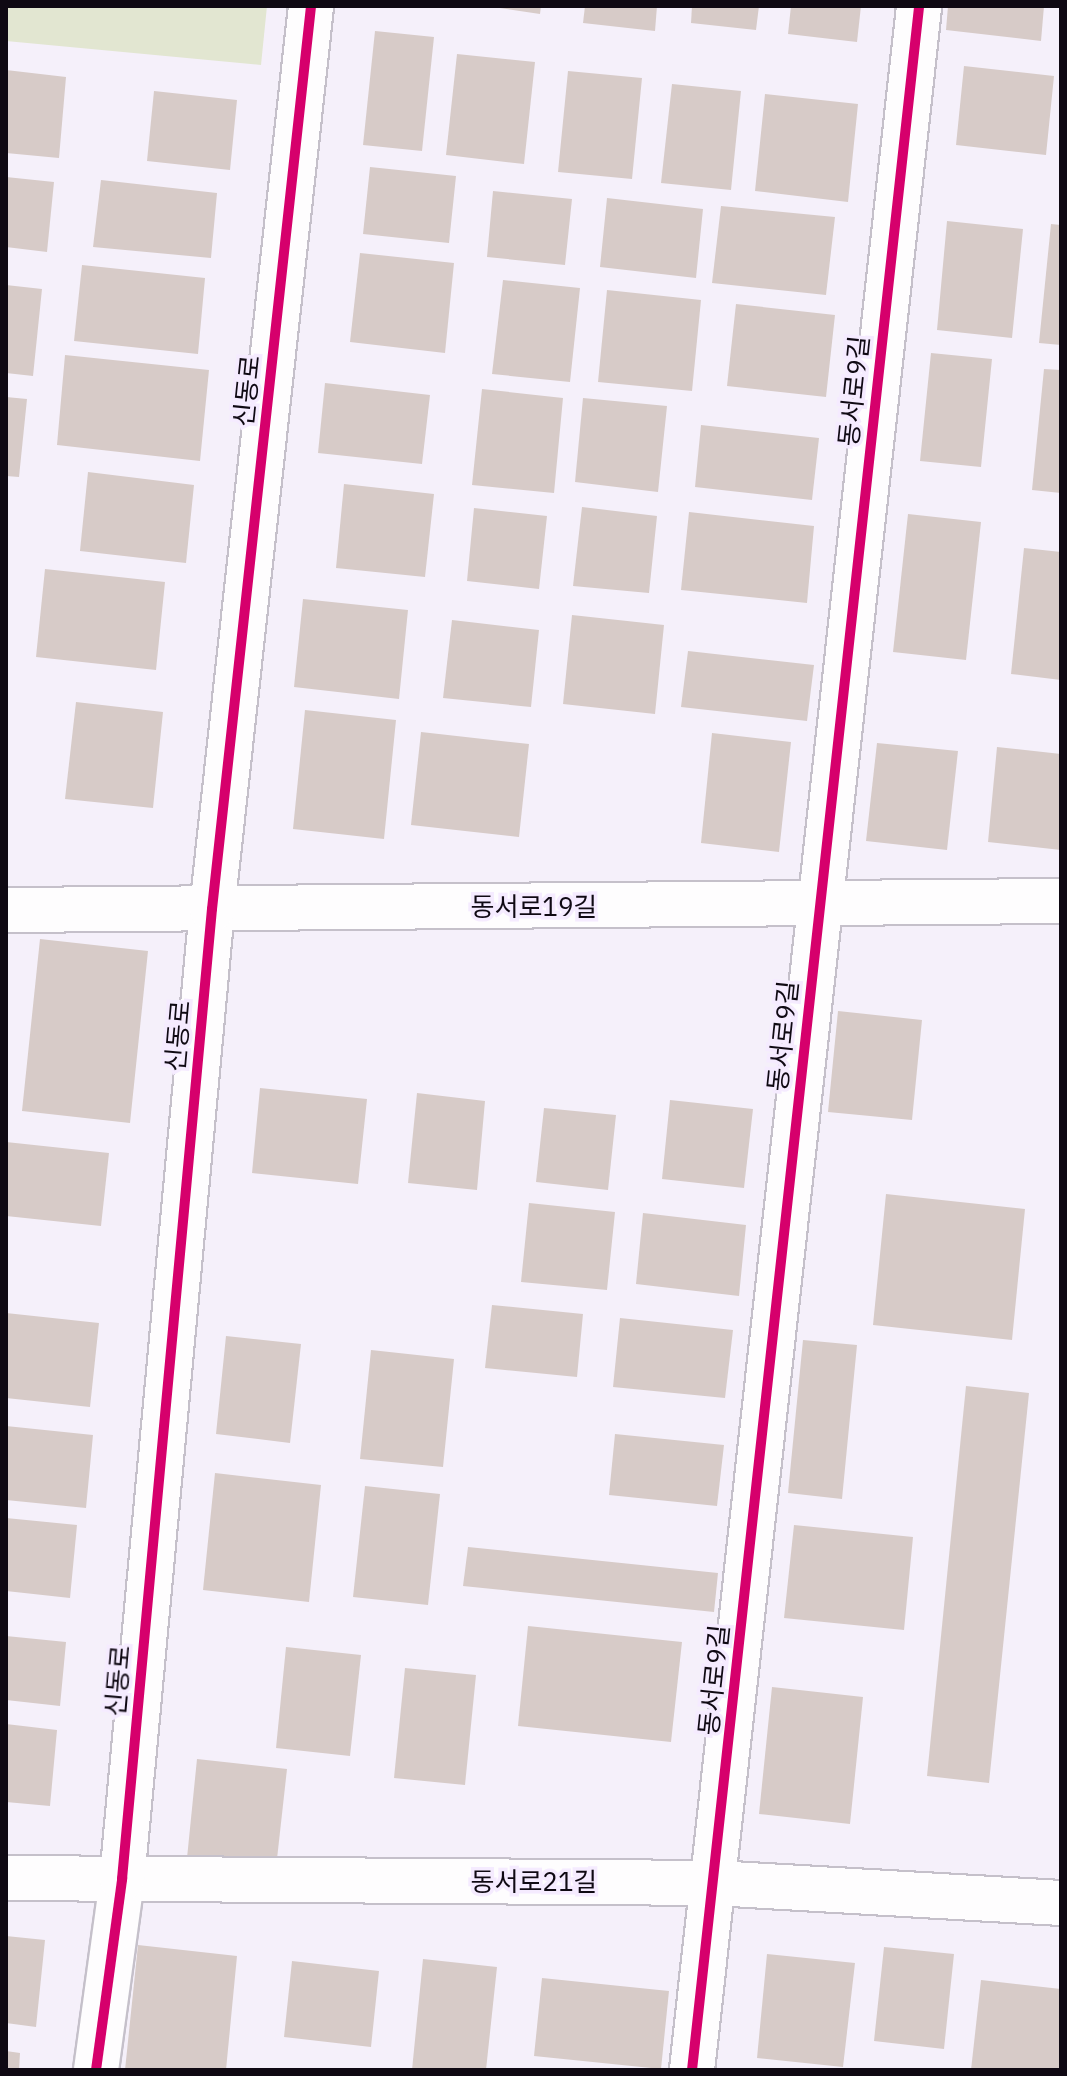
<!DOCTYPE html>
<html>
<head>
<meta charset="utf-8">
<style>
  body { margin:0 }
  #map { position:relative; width:1067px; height:2076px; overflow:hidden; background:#f5f0fa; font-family:"IBM Plex Sans","Noto Sans KR",sans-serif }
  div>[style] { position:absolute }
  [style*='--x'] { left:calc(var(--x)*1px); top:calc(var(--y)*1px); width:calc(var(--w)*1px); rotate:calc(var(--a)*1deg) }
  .green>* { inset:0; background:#e2e6d1 }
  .building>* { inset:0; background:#d7cbc8 }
  .roads { filter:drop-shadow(2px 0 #c5c0ca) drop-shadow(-2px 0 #c5c0ca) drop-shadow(0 2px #c5c0ca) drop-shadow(0 -2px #c5c0ca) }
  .minor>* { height:44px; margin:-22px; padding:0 22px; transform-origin:22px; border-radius:22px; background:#fefdfe }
  .cycleway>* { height:10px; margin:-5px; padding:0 5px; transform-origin:5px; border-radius:5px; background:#d6006c }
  span { translate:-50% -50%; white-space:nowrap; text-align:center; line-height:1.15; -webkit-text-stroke:7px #f5ebff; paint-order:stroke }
  .street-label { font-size:26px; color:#0f0913 }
  .frame { position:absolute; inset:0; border:8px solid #0f0913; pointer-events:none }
</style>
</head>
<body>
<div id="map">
  <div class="green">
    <div style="clip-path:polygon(6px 6px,267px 6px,261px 65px,6px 41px)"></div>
  </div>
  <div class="building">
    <div style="clip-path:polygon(486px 6px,541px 6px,540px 14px)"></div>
    <div style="clip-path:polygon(585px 6px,657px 6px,655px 31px,583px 23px)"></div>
    <div style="clip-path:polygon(692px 6px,759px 6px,756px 30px,691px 23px)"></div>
    <div style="clip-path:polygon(791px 6px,861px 6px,857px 42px,788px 34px)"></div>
    <div style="clip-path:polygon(948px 6px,1044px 6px,1041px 41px,946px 30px)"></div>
    <div style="clip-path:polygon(375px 31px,434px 37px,422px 151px,363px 145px)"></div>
    <div style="clip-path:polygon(457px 54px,535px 62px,524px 164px,446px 155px)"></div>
    <div style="clip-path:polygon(964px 66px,1054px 76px,1046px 155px,956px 145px)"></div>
    <div style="clip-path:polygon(6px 70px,66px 77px,59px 158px,6px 153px)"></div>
    <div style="clip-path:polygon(568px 71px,642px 78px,632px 179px,558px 172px)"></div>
    <div style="clip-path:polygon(672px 84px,741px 91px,731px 190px,661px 183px)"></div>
    <div style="clip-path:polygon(154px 91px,237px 100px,230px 170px,147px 161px)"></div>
    <div style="clip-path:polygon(765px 94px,858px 104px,848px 202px,755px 191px)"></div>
    <div style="clip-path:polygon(370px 167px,456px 176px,449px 243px,363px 234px)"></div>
    <div style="clip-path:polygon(6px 177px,54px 182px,47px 252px,6px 247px)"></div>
    <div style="clip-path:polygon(101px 180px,217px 193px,211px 258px,93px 247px)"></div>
    <div style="clip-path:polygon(493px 191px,572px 199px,565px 265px,487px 257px)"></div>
    <div style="clip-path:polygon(607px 198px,703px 209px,696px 278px,600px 267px)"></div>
    <div style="clip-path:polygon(721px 206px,835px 217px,826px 295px,712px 283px)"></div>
    <div style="clip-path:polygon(947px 221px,1023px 229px,1012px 338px,937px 330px)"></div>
    <div style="clip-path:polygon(1051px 224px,1061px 225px,1061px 345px,1039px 343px)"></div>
    <div style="clip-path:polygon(360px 253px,454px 263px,445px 353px,350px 342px)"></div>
    <div style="clip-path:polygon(82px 265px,205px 278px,198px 354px,74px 341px)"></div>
    <div style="clip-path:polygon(503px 280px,580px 288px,570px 382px,492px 374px)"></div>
    <div style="clip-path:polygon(6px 285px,42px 289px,33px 376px,6px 373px)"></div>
    <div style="clip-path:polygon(607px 290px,701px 300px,692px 391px,598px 382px)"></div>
    <div style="clip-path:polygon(736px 304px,835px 315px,826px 397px,727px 386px)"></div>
    <div style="clip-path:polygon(931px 353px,992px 359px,981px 467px,920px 461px)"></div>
    <div style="clip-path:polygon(65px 355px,209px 370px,200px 461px,57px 445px)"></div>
    <div style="clip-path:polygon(1044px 369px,1061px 370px,1061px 493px,1032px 490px)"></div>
    <div style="clip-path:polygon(325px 383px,430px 395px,422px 464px,318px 453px)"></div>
    <div style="clip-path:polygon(482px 389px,563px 398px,554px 493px,472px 485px)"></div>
    <div style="clip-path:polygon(6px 397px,27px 399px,19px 477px,6px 476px)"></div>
    <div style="clip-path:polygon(583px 398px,667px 406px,658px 492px,575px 482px)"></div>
    <div style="clip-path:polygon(701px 425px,819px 438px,812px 500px,695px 487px)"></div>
    <div style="clip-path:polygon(88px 472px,194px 485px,186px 563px,80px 551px)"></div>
    <div style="clip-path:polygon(344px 484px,434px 494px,425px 577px,336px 568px)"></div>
    <div style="clip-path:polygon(582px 507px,657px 516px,649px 593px,573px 586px)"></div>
    <div style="clip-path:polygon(474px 508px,547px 516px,539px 589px,467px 581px)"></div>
    <div style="clip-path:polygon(689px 512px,814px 526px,807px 603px,681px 590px)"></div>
    <div style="clip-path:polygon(908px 514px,981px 522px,966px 660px,893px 652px)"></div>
    <div style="clip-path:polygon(1024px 548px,1061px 552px,1061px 680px,1011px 674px)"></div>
    <div style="clip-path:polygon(45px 569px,165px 582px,156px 670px,36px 657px)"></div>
    <div style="clip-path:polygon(303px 599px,408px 610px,399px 699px,294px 687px)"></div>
    <div style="clip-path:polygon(572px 615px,664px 625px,655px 714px,563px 704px)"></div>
    <div style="clip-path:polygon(452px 620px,539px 630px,531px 707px,443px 698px)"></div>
    <div style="clip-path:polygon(688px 651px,814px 665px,807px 721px,681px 707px)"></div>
    <div style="clip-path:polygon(76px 702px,163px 712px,153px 808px,65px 799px)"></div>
    <div style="clip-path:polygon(305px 710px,396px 720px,384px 839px,293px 829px)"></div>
    <div style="clip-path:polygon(421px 732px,529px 744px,519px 837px,411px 825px)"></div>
    <div style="clip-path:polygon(712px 733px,791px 742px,779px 852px,701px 843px)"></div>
    <div style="clip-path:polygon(877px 743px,958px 751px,947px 850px,866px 841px)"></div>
    <div style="clip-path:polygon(997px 747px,1061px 754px,1061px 850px,988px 842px)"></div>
    <div style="clip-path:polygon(40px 939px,148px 951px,130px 1123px,22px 1111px)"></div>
    <div style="clip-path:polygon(838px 1011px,922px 1020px,912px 1120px,828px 1112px)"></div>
    <div style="clip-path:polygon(260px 1088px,367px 1099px,358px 1184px,252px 1173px)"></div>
    <div style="clip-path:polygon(417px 1093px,485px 1101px,477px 1190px,408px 1183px)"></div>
    <div style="clip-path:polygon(670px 1100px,753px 1109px,744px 1188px,662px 1179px)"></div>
    <div style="clip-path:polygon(544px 1108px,616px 1115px,608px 1190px,536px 1182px)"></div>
    <div style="clip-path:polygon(6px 1142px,109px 1153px,101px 1226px,6px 1216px)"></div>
    <div style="clip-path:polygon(886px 1194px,1025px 1209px,1012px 1340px,873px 1325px)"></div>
    <div style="clip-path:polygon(529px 1203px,615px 1212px,607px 1290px,521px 1282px)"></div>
    <div style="clip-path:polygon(643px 1213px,746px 1225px,739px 1296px,636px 1284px)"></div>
    <div style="clip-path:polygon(492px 1305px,583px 1314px,577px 1377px,485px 1368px)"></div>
    <div style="clip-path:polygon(6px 1313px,99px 1323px,90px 1407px,6px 1398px)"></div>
    <div style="clip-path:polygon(620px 1318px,733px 1330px,725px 1398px,613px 1387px)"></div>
    <div style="clip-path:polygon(226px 1336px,301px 1344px,290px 1443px,216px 1434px)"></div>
    <div style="clip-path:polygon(803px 1340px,857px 1345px,842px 1499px,788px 1493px)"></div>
    <div style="clip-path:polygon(371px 1350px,454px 1359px,443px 1467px,360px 1459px)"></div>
    <div style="clip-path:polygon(966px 1386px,1029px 1393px,989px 1783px,927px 1776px)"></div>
    <div style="clip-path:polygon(6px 1426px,93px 1435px,86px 1508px,6px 1500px)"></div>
    <div style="clip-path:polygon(615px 1434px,724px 1445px,717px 1506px,609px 1495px)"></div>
    <div style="clip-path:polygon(215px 1473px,321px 1485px,309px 1602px,203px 1590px)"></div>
    <div style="clip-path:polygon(365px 1486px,440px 1494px,428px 1605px,353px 1597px)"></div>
    <div style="clip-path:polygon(6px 1518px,77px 1525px,70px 1598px,6px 1591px)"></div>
    <div style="clip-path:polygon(794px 1525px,913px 1537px,904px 1630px,784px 1618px)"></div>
    <div style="clip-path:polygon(468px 1547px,718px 1573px,714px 1612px,463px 1586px)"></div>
    <div style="clip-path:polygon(528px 1626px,682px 1642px,671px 1742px,518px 1726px)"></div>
    <div style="clip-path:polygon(6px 1636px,66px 1642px,60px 1706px,6px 1700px)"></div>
    <div style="clip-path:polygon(286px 1647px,361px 1655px,350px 1756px,276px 1748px)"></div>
    <div style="clip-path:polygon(405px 1668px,476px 1675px,465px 1785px,394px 1778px)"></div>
    <div style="clip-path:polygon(772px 1687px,863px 1697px,850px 1824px,759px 1814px)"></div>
    <div style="clip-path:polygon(6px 1724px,57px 1730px,50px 1806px,6px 1802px)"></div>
    <div style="clip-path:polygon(197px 1759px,287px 1769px,276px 1868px,187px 1858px)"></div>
    <div style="clip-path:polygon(6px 1936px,45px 1940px,36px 2027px,6px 2023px)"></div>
    <div style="clip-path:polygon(138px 1945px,237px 1956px,226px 2070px,125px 2070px)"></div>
    <div style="clip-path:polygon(884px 1947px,954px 1954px,944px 2049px,874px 2041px)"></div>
    <div style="clip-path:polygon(767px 1954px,855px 1963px,843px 2067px,757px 2058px)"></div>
    <div style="clip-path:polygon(423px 1959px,497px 1967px,486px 2070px,412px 2070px)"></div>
    <div style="clip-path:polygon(292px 1961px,379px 1971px,371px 2047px,284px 2037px)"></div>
    <div style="clip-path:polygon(542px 1978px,669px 1991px,661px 2069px,534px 2056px)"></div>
    <div style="clip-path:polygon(981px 1980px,1061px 1989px,1061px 2070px,971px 2070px)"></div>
    <div style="clip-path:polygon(6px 2051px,20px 2053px,19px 2070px,6px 2070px)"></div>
  </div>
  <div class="roads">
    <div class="minor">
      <div style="--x:6;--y:910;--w:1055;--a:-0.49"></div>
      <div style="--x:6;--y:1878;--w:708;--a:0.4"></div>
      <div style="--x:714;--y:1883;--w:348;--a:3.3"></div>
      <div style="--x:96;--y:2070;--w:193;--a:-82.2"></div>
      <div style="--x:122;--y:1879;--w:974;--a:-84.7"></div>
      <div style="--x:212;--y:909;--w:908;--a:-83.74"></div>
      <div style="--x:692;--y:2070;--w:2076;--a:-83.72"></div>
    </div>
  </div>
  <div class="cycleway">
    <div style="--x:96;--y:2070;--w:193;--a:-82.2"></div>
    <div style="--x:122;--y:1879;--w:974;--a:-84.7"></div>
    <div style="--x:212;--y:909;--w:908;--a:-83.74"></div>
    <div style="--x:692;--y:2070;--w:2076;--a:-83.72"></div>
  </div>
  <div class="street-label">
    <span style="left:247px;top:391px;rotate:-84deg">신동로</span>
    <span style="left:854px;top:391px;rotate:-84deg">동서로9길</span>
    <span style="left:534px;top:907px">동서로19길</span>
    <span style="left:178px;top:1036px;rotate:-85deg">신동로</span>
    <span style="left:783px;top:1036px;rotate:-84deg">동서로9길</span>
    <span style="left:714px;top:1680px;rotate:-84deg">동서로9길</span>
    <span style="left:118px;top:1681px;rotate:-85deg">신동로</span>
    <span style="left:534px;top:1882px">동서로21길</span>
  </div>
  <div class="frame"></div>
</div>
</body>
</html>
